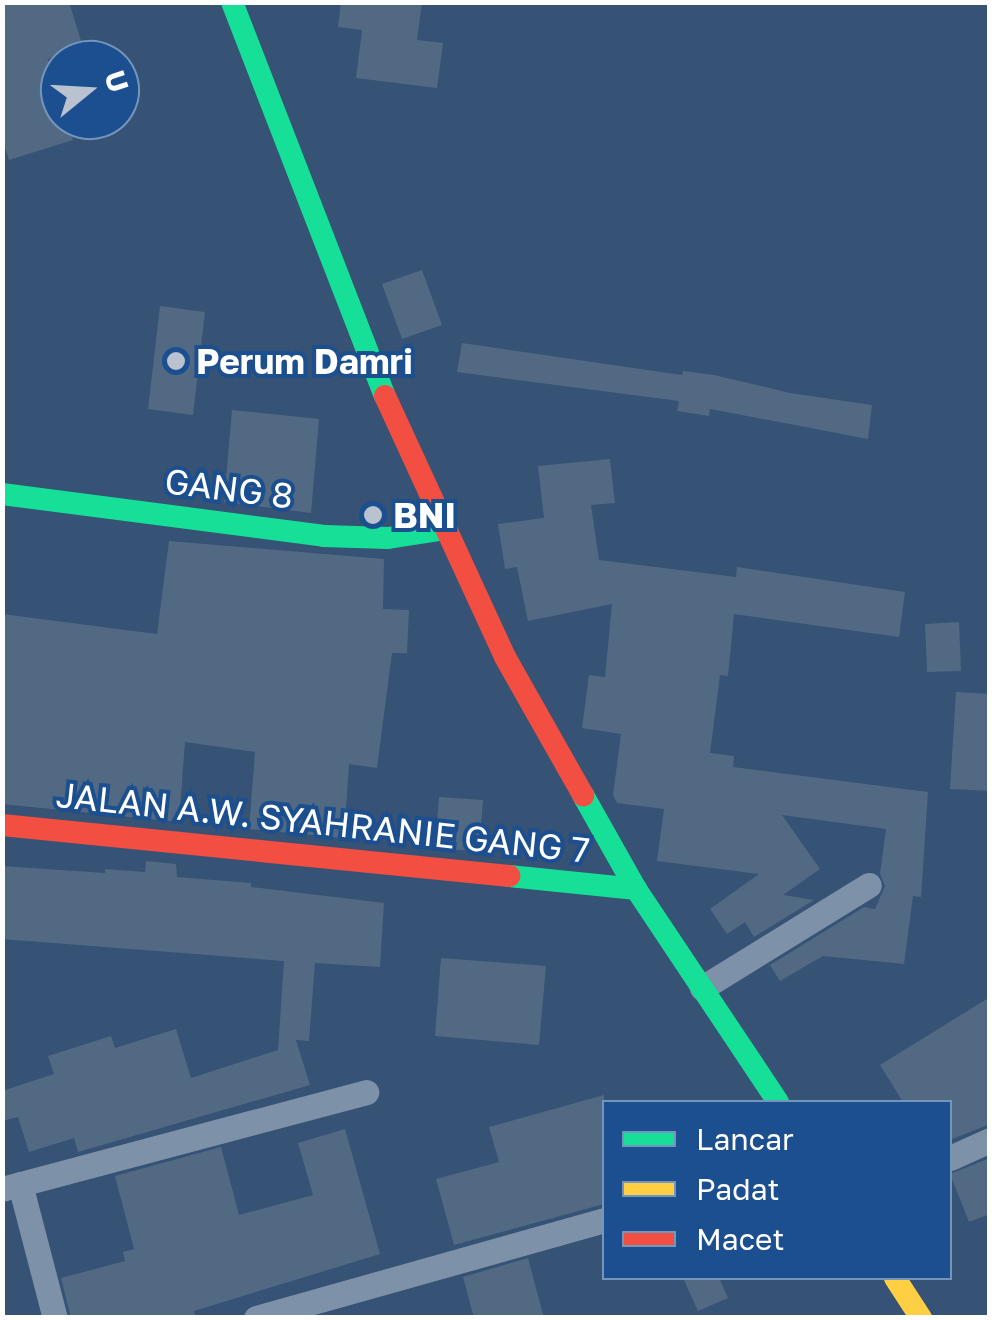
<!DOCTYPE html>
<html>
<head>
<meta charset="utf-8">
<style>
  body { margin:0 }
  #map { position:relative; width:992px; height:1320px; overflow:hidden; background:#365274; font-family:"Golos Text",sans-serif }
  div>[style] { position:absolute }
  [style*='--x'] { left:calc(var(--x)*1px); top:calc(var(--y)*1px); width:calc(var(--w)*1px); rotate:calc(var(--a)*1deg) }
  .building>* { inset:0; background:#526984 }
  .street>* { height:25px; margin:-12.5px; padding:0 12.5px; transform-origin:12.5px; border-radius:12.5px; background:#7d92a8 }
  .fast>* { height:22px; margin:-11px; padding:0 11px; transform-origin:11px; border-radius:11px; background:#16e098 }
  .slow>* { height:22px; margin:-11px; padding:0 11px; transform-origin:11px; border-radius:11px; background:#ffcf43 }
  .jam>* { height:22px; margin:-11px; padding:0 11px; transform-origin:11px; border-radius:11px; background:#f24e42 }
  .dots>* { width:28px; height:28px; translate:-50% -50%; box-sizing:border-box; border:5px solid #1b4f8f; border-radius:50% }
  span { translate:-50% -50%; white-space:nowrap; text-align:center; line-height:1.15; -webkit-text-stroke:8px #1b4f8f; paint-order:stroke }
  .poi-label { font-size:35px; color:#fff; font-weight:700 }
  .left { translate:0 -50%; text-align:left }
  .street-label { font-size:35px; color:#fff }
  .frame { position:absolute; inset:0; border:5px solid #fff; pointer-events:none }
  .legend { position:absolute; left:602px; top:1100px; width:350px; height:180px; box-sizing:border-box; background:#1b4f8f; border:2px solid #7695bc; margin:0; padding:12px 18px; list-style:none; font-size:30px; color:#fff }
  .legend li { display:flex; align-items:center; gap:20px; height:50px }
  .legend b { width:50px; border:2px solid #7695bc }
  .north { position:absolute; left:40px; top:40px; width:100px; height:100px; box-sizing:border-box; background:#1b4f8f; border:2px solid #7695bc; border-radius:50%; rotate:72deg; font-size:28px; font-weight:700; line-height:40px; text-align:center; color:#fff }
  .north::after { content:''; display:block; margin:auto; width:35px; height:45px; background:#b9c2ce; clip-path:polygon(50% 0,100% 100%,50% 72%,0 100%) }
</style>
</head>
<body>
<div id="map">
  <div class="building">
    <div style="clip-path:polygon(2px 2px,69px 2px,83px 47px,48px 59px,60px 98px,60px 120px,67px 120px,73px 140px,9px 160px,2px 138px)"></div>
    <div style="clip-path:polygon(341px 2px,422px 2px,417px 40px,443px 43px,437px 88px,356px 78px,362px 30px,338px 27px)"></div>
    <div style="clip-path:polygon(422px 270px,442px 325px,402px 339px,382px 284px)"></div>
    <div style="clip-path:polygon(160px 306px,205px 312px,193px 415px,148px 409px)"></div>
    <div style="clip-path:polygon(462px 343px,682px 375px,683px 371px,714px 375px,790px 393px,872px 405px,868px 439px,710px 409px,709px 416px,677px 411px,679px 401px,457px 372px)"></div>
    <div style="clip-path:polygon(232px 410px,319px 419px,311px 513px,224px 502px)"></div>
    <div style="clip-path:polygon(610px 459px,615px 503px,591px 505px,599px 560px,736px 577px,737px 567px,905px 592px,899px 637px,734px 614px,728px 676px,720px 675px,710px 753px,734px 756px,733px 767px,928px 792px,921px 897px,913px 896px,904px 964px,823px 956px,780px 981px,770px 965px,864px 907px,875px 909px,885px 886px,880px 874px,886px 829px,782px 815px,820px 869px,783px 895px,814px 900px,754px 937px,745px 922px,727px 934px,710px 909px,759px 874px,657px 861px,664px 809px,617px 803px,613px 795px,621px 734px,582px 728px,589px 675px,605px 677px,612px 604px,528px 621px,517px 567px,505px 569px,498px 524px,544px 518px,538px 466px)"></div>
    <div style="clip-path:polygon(169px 541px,384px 559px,383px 609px,409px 610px,407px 653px,392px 653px,377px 768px,349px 764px,344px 838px,249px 829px,255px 752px,185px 742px,179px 822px,2px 804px,2px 614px,157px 634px)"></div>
    <div style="clip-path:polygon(959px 622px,961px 671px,927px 672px,925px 624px)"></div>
    <div style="clip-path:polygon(956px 692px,990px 694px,990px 791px,950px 789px)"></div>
    <div style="clip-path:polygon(439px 797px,483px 800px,479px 852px,435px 847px)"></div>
    <div style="clip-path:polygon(146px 861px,176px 864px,177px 877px,251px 883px,251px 887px,384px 903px,380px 967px,315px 963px,309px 1041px,296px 1040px,310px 1085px,78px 1152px,74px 1138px,29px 1152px,18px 1117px,2px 1121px,2px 1091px,54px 1074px,48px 1056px,111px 1036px,115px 1048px,176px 1029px,191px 1078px,278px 1050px,284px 961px,2px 939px,2px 866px,105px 873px,105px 869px,145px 872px)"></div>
    <div style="clip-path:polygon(441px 958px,546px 966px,539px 1045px,435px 1036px)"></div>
    <div style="clip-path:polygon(990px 997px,990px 1124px,950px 1140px,950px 1102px,903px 1102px,880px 1065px)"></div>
    <div style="clip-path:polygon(604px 1095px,604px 1204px,454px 1245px,436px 1179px,499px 1162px,489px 1127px)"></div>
    <div style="clip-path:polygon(345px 1129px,380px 1254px,194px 1311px,196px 1318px,71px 1318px,61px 1278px,125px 1261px,123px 1252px,134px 1249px,115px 1176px,221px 1147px,239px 1215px,313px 1195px,298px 1143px)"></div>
    <div style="clip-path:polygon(990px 1158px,990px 1214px,969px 1222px,950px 1174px)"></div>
    <div style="clip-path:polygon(528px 1258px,544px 1318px,474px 1318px,463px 1277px)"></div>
    <div style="clip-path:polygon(683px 1278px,719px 1278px,728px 1298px,698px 1311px)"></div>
  </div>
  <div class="street">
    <div style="--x:702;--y:988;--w:196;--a:-31.7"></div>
    <div style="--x:950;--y:1158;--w:44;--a:-24.2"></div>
    <div style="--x:20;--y:1184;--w:138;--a:75.4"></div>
    <div style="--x:2;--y:1189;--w:377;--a:-14.9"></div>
    <div style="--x:256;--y:1318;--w:362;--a:-15.7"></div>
  </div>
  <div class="fast">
    <div style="--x:232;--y:2;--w:423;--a:68.8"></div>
    <div style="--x:2;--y:494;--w:325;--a:7.4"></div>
    <div style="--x:324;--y:536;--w:64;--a:1.8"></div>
    <div style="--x:388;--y:538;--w:59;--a:-8.8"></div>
    <div style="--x:583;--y:795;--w:108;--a:60.6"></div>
    <div style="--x:636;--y:889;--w:256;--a:56.3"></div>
    <div style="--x:509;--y:876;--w:128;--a:5.8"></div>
  </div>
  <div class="slow">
    <div style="--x:895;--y:1278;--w:48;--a:57"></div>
  </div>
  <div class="jam">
    <div style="--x:385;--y:396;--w:287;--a:65.3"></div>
    <div style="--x:505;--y:657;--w:159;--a:60.5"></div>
    <div style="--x:2;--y:825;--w:510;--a:5.74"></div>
  </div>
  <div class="dots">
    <div style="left:176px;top:361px;background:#b9c2ce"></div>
    <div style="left:373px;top:515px;background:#b9c2ce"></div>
  </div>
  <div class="poi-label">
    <span class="left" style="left:196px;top:361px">Perum Damri</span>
    <span class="left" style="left:393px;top:515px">BNI</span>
  </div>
  <div class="street-label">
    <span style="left:229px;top:488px;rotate:7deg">GANG 8</span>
    <span style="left:323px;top:822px;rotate:6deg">JALAN A.W. SYAHRANIE GANG 7</span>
  </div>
  <div class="frame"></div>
  <ul class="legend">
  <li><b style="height:12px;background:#16e098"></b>Lancar</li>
  <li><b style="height:12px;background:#ffcf43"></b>Padat</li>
  <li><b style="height:12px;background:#f24e42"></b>Macet</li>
  </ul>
  <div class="north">U</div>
</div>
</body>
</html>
